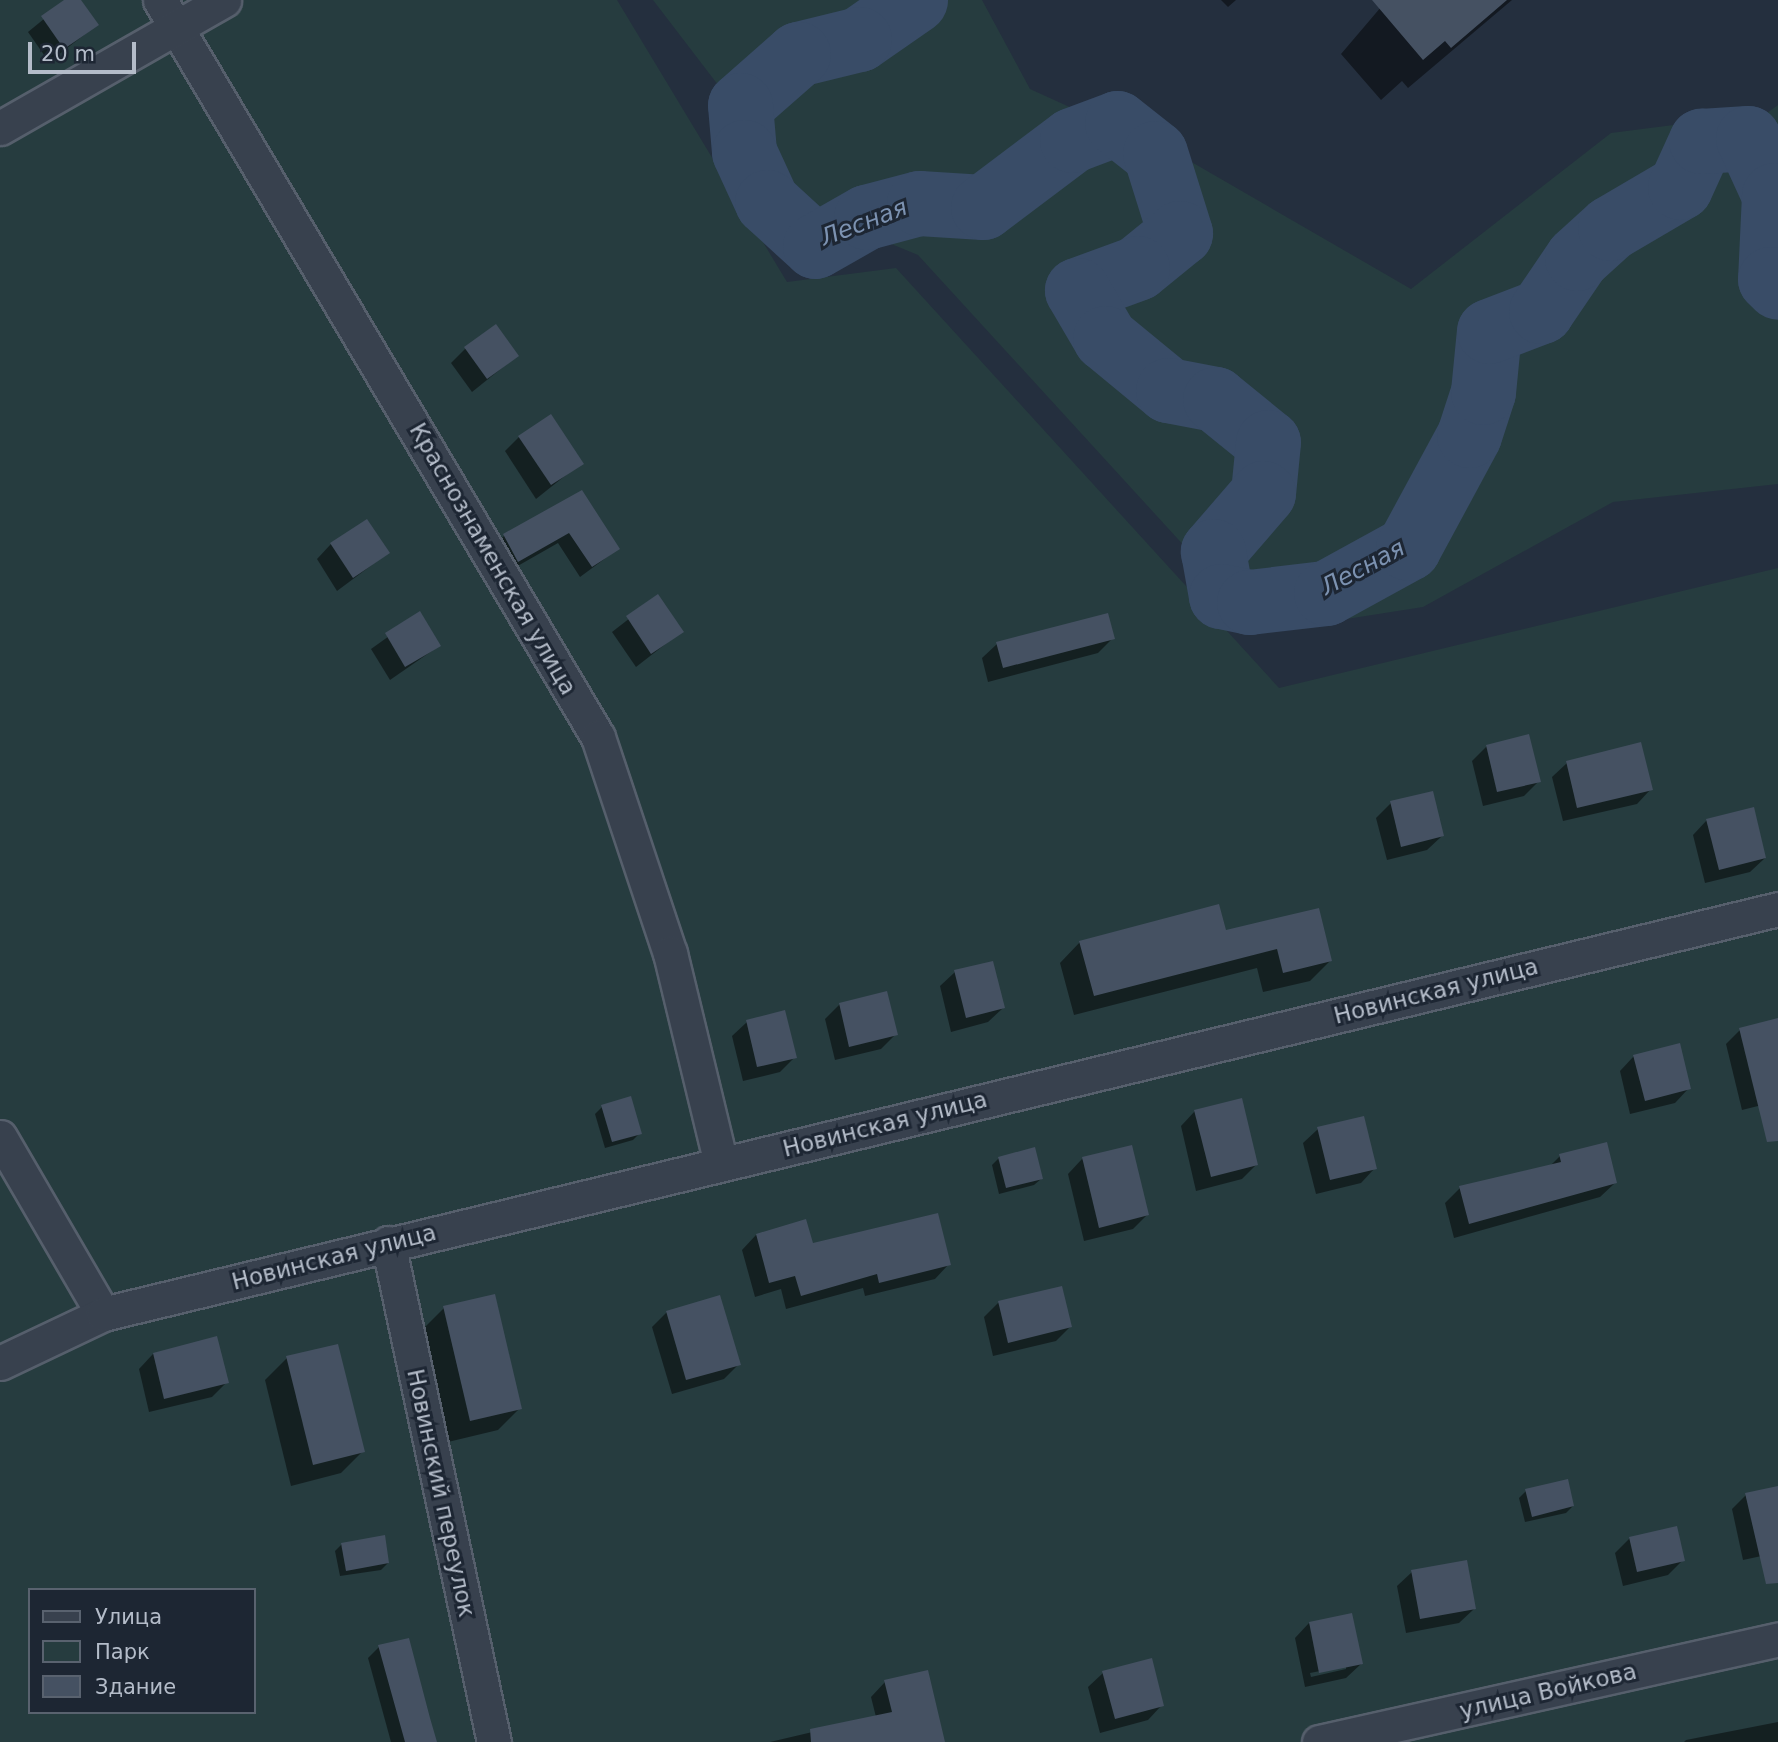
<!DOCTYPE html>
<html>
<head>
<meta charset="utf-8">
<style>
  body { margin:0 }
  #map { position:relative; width:1778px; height:1742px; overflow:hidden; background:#242f3e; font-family:"DejaVu Sans",sans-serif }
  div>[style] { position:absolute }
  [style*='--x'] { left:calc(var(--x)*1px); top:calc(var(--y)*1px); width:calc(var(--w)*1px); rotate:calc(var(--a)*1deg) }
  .green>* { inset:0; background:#263c3f }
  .shadow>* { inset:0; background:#0007 }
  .river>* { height:65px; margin:-32.5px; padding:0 32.5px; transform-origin:32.5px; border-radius:32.5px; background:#394c67 }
  .building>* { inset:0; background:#455162 }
  .roads { filter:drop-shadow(2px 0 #565f6c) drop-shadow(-2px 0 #565f6c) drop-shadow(0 2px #565f6c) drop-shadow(0 -2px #565f6c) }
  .street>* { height:33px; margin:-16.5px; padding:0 16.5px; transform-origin:16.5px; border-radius:16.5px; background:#38414e }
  span { translate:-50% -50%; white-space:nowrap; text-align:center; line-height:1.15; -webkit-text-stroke:6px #1d2633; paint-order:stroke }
  .street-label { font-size:23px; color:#b4bcc9 }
  .water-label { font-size:24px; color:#7c92b1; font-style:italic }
  .legend { position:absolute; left:28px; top:1588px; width:228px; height:126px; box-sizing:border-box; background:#1d2633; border:2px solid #59626f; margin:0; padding:9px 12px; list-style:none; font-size:21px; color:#b4bcc9 }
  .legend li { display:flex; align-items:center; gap:14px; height:35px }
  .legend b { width:35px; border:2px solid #59626f }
  .scale { position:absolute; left:28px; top:42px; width:108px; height:32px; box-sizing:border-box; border:4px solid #b4bcc9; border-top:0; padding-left:9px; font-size:21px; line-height:24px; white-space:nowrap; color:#b4bcc9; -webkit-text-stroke:5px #1d2633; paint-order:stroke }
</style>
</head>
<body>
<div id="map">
  <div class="green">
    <div style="clip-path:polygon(evenodd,0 0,617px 0,787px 282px,896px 268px,1279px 688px,1778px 568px,1778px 1742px,0 1742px,0 0,30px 1590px,254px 1590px,254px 1712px,30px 1712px,30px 1590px)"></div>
    <div style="clip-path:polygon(653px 0,982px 0,1030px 89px,1195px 164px,1411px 289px,1611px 133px,1767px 113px,1778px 105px,1778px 484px,1613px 502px,1423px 607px,1263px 632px,918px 255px,816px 213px)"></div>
  </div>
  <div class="shadow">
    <div style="clip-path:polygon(67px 0,79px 0,97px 25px,49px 62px,28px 32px)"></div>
    <div style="clip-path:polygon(1221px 0,1236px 0,1228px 7px)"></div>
    <div style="clip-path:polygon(1387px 0,1512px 0,1408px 88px,1402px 81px,1381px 100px,1341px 54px)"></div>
    <div style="clip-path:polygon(465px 349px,517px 356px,472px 392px,451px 363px)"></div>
    <div style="clip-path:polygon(519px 437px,581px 463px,536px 499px,505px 451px)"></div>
    <div style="clip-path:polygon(582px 492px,618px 549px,580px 577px,558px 543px,507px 572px,493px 547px,504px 536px)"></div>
    <div style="clip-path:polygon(331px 544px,388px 553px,337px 591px,317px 559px)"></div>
    <div style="clip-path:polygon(657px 597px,681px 632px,636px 667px,612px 632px)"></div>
    <div style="clip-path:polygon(420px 614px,439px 646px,390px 680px,371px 649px)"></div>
    <div style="clip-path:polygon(1113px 638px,1098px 653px,988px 682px,982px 658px,997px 644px)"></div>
    <div style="clip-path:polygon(1487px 746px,1539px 781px,1524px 796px,1483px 806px,1472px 761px)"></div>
    <div style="clip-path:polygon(1567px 763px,1651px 789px,1637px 804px,1563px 821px,1552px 777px)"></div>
    <div style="clip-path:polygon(1391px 803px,1442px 836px,1427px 850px,1387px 860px,1376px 818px)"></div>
    <div style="clip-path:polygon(1707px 820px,1765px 858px,1750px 872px,1705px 883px,1693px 835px)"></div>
    <div style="clip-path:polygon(1225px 932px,1330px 961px,1310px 981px,1263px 992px,1257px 968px,1074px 1015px,1060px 963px,1080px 942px)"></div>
    <div style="clip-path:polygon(955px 972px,1003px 1008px,988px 1022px,951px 1032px,940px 986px)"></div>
    <div style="clip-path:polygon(840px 1004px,896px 1034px,881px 1049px,835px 1060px,825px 1019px)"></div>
    <div style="clip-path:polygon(1778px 1020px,1778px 1101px,1742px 1110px,1726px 1044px,1740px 1030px)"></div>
    <div style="clip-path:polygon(747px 1022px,795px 1057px,780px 1072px,743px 1081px,732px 1036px)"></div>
    <div style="clip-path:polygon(1634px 1056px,1689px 1088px,1675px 1103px,1630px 1114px,1620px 1071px)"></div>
    <div style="clip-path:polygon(602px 1107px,640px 1133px,633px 1140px,605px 1148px,595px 1114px)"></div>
    <div style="clip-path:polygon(1195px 1111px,1256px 1165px,1242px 1179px,1196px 1191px,1181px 1126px)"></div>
    <div style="clip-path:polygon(1318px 1129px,1375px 1168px,1361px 1183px,1316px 1194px,1303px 1143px)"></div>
    <div style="clip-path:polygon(1560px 1156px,1615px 1183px,1600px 1197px,1454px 1238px,1445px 1203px,1460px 1188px,1549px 1167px)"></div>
    <div style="clip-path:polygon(999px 1158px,1041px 1179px,1034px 1185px,999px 1194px,992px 1165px)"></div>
    <div style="clip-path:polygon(1082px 1159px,1147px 1215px,1133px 1229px,1084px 1241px,1068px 1174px)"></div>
    <div style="clip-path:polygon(756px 1235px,812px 1245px,949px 1264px,935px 1279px,865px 1296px,863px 1288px,786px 1309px,781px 1289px,755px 1297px,742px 1250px)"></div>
    <div style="clip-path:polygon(998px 1303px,1070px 1327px,1056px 1341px,993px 1356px,984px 1317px)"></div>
    <div style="clip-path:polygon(444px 1308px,520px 1408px,498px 1430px,448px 1442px,422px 1330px)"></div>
    <div style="clip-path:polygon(667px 1312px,739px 1364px,724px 1379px,672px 1394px,652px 1327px)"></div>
    <div style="clip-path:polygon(153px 1354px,227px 1382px,212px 1397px,149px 1412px,139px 1369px)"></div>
    <div style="clip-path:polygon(287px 1358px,363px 1451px,341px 1473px,291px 1486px,265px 1380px)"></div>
    <div style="clip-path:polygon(1526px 1491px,1573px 1506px,1566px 1513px,1525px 1522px,1519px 1498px)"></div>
    <div style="clip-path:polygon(1746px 1495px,1778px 1506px,1778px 1547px,1771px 1554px,1743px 1560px,1732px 1509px)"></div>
    <div style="clip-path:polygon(1630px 1538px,1683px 1560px,1668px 1575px,1623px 1586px,1615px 1553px)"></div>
    <div style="clip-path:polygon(342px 1544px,388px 1563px,381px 1570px,340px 1576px,335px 1551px)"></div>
    <div style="clip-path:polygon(1412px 1572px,1474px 1609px,1459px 1623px,1406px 1633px,1397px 1586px)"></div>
    <div style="clip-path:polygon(evenodd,1309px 1623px,1361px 1664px,1346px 1678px,1305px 1687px,1295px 1638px,1309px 1623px,1346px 1666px,1346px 1669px,1311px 1677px,1310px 1673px,1346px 1666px)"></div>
    <div style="clip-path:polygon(379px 1647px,435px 1742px,391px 1742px,368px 1658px)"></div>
    <div style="clip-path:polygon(1103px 1673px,1162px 1705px,1148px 1720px,1100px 1733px,1088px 1687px)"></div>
    <div style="clip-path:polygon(885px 1682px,943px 1742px,770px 1742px,876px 1717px,871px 1697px)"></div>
    <div style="clip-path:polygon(1778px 1722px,1778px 1742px,1684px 1742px,1686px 1740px)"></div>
  </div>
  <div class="river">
    <div style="--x:915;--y:0;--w:68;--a:145.1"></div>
    <div style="--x:859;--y:39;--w:63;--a:166.2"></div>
    <div style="--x:798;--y:54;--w:77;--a:138.7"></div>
    <div style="--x:740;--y:105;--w:47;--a:85.1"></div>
    <div style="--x:744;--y:152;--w:55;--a:65.3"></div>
    <div style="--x:767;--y:202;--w:65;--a:42.5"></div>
    <div style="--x:815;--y:246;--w:59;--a:-29.6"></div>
    <div style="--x:866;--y:217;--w:55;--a:-14.8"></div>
    <div style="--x:919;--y:203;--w:64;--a:3.6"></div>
    <div style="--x:983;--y:207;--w:111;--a:-37"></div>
    <div style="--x:1072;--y:140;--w:48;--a:-20.7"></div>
    <div style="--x:1117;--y:123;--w:48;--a:38.3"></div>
    <div style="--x:1155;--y:153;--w:84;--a:72.6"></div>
    <div style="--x:1180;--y:233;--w:55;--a:140.9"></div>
    <div style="--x:1137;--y:268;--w:64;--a:159.9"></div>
    <div style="--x:1077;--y:290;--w:56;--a:59.7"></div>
    <div style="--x:1105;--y:338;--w:82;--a:39.5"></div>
    <div style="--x:1168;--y:390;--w:48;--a:10.8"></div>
    <div style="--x:1215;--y:399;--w:68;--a:39.1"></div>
    <div style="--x:1268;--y:442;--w:51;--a:95.6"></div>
    <div style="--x:1263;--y:493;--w:77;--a:130.8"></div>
    <div style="--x:1213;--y:551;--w:46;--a:79.9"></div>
    <div style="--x:1221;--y:596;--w:29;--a:12"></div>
    <div style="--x:1249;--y:602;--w:78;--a:-6.7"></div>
    <div style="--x:1326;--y:593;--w:94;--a:-28.8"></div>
    <div style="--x:1408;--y:548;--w:128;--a:-61.6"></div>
    <div style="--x:1469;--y:435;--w:45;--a:-72"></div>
    <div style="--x:1483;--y:392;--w:61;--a:-84.4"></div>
    <div style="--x:1489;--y:331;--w:56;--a:-21"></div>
    <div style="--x:1541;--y:311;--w:64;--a:-55.8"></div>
    <div style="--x:1577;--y:258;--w:45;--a:-42.3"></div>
    <div style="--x:1610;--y:228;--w:81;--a:-30.4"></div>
    <div style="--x:1680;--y:187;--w:51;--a:-65.5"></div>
    <div style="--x:1701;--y:141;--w:47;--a:-3.7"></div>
    <div style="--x:1748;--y:138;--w:63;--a:65.5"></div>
    <div style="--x:1774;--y:195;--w:84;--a:92.7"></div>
    <div style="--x:1770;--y:279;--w:11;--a:45"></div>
  </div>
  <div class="building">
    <div style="clip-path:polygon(64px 0,81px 0,99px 25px,64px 49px,41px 16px)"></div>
    <div style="clip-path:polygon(1372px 0,1507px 0,1451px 48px,1445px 41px,1423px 60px)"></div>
    <div style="clip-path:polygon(496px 324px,519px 356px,487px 379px,464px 347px)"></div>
    <div style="clip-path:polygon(551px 414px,584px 464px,551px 485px,518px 436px)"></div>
    <div style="clip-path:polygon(582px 490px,620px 549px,592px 567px,569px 533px,518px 562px,503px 534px)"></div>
    <div style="clip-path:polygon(367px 519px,390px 553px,353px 578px,330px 543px)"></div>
    <div style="clip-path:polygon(658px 594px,684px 632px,651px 654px,626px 616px)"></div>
    <div style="clip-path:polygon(420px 611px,441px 646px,405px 667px,385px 633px)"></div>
    <div style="clip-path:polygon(1108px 613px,1115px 639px,1003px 668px,996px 642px)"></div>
    <div style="clip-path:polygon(1529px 734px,1541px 782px,1497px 792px,1486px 745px)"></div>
    <div style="clip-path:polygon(1641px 742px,1653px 790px,1577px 808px,1566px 761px)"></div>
    <div style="clip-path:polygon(1433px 791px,1444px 836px,1401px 847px,1390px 801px)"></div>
    <div style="clip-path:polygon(1754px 807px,1766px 858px,1719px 870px,1706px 819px)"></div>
    <div style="clip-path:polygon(1219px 904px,1226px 930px,1319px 908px,1332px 961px,1283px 973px,1277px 949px,1094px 996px,1079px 941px)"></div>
    <div style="clip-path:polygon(993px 961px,1005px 1008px,966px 1018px,954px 970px)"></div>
    <div style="clip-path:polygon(887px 991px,898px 1035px,849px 1047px,839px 1003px)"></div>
    <div style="clip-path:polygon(785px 1010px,797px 1058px,757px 1067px,746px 1020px)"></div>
    <div style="clip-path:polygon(1778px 1018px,1778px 1141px,1767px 1142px,1739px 1028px)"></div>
    <div style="clip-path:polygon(1680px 1043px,1691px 1089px,1645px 1101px,1633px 1055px)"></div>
    <div style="clip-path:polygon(631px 1096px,642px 1134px,612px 1142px,601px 1105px)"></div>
    <div style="clip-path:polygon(1242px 1098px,1258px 1165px,1211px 1177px,1194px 1110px)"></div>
    <div style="clip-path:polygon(1364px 1116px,1377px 1169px,1330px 1180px,1317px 1127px)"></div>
    <div style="clip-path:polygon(1607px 1142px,1617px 1183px,1469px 1224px,1459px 1186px,1561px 1162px,1559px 1154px)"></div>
    <div style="clip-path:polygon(1132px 1145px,1149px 1215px,1099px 1228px,1082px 1157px)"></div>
    <div style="clip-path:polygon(1035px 1147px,1043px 1179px,1006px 1188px,998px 1157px)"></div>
    <div style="clip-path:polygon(938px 1213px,951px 1265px,879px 1283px,877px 1274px,801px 1296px,795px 1276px,769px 1283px,756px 1234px,806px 1219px,813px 1243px)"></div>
    <div style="clip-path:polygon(1062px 1286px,1072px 1327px,1008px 1343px,998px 1301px)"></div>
    <div style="clip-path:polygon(495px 1294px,522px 1409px,470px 1421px,443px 1306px)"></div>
    <div style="clip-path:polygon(720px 1295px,741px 1365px,686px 1380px,666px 1311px)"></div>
    <div style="clip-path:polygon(217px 1336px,229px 1383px,164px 1399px,153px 1353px)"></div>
    <div style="clip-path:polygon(338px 1344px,365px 1452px,313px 1465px,286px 1356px)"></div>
    <div style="clip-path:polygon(1568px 1479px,1574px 1506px,1532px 1517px,1525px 1489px)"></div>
    <div style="clip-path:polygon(1778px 1486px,1778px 1583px,1766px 1584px,1745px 1493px)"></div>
    <div style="clip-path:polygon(1677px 1526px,1685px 1561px,1637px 1572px,1629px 1537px)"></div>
    <div style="clip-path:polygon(385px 1535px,389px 1563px,346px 1571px,341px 1543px)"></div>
    <div style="clip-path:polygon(1467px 1560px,1476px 1609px,1420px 1619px,1411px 1570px)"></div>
    <div style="clip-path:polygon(1352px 1613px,1363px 1664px,1319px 1673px,1309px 1622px)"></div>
    <div style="clip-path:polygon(409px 1638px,430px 1718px,437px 1742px,405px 1742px,378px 1645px)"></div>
    <div style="clip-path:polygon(1152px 1658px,1164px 1706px,1115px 1719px,1102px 1671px)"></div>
    <div style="clip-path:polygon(928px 1670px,945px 1742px,811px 1742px,810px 1729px,892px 1712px,884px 1680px)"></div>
  </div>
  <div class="roads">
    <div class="street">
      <div style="--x:160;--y:0;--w:857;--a:59.28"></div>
      <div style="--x:598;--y:737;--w:228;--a:71.6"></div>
      <div style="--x:670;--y:953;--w:217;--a:76.4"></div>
      <div style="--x:0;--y:128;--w:258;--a:-29.7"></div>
      <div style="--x:0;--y:1137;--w:205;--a:59.8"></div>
      <div style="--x:388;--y:1243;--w:510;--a:78.01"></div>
      <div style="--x:0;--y:1363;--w:114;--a:-25.4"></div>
      <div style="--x:103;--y:1314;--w:1723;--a:-13.59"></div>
      <div style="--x:1319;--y:1742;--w:470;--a:-12.6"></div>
    </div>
  </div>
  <div class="street-label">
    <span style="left:493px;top:559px;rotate:60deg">Краснознаменская улица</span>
    <span style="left:1436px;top:991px;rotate:-14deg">Новинская улица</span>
    <span style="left:885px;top:1124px;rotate:-14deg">Новинская улица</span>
    <span style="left:334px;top:1257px;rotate:-14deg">Новинская улица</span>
    <span style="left:441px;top:1493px;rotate:78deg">Новинский переулок</span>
    <span style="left:1548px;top:1691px;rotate:-13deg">улица Войкова</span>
  </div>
  <div class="water-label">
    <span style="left:864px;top:223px;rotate:-21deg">Лесная</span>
    <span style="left:1363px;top:568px;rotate:-28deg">Лесная</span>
  </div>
  <ul class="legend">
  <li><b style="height:9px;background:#38414e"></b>Улица</li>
  <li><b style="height:19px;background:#263c3f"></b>Парк</li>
  <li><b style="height:19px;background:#455162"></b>Здание</li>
  </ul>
  <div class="scale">20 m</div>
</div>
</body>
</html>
